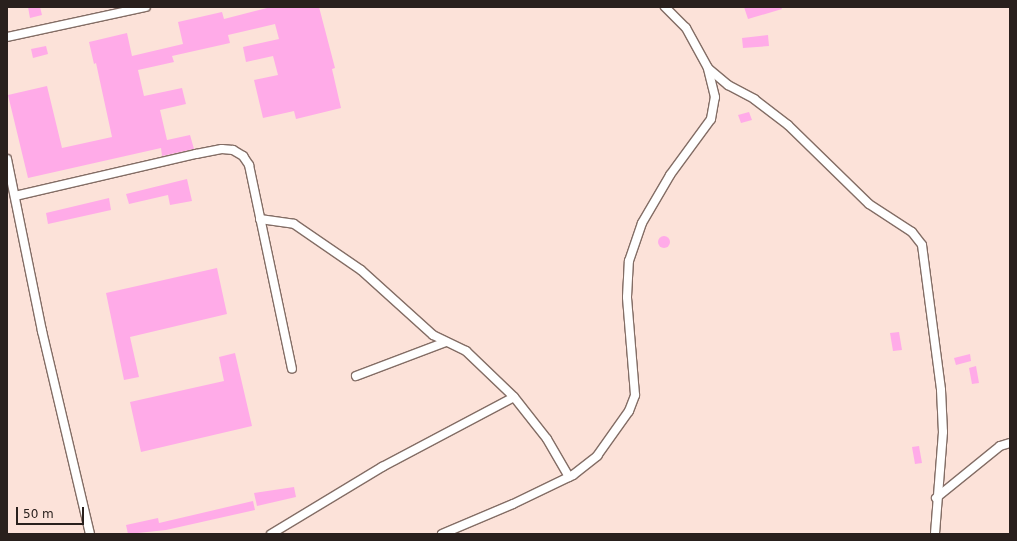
<!DOCTYPE html>
<html>
<head>
<meta charset="utf-8">
<style>
  body { margin:0 }
  #map { position:relative; width:1017px; height:541px; overflow:hidden; background:#fce2d9; font-family:"DejaVu Sans",sans-serif }
  div>[style] { position:absolute }
  [style*='--x'] { left:calc(var(--x)*1px); top:calc(var(--y)*1px); width:calc(var(--w)*1px); rotate:calc(var(--a)*1deg) }
  .building>* { inset:0; background:#ffabe8 }
  .round { border-radius:50% }
  .roads { filter:drop-shadow(1px 0 #836d65) drop-shadow(-1px 0 #836d65) drop-shadow(0 1px #836d65) drop-shadow(0 -1px #836d65) }
  .street>* { height:8px; margin:-4px; padding:0 4px; transform-origin:4px; border-radius:4px; background:#fff }
  span { translate:-50% -50%; white-space:nowrap; text-align:center; line-height:1.15; -webkit-text-stroke:3px #fce2d9; paint-order:stroke }
  .frame { position:absolute; inset:0; border:8px solid #29201d; pointer-events:none }
  .scale { position:absolute; left:16px; top:507px; width:68px; height:18px; box-sizing:border-box; border:2px solid #29201d; border-top:0; padding-left:5px; font-size:12px; line-height:14px; white-space:nowrap; color:#29201d; -webkit-text-stroke:3px #fce2d9; paint-order:stroke }
</style>
</head>
<body>
<div id="map">
  <div class="building">
    <div style="clip-path:polygon(28px 7px,40px 7px,42px 15px,30px 18px)"></div>
    <div style="clip-path:polygon(271px 7px,319px 7px,335px 68px,332px 69px,341px 108px,296px 119px,294px 111px,263px 118px,254px 80px,278px 75px,273px 56px,246px 62px,243px 47px,279px 39px,275px 24px,228px 35px,230px 43px,172px 56px,174px 62px,138px 70px,144px 96px,182px 88px,186px 104px,160px 110px,167px 140px,190px 135px,194px 149px,162px 156px,161px 148px,28px 178px,8px 95px,47px 86px,62px 148px,112px 137px,96px 63px,94px 64px,89px 42px,127px 33px,132px 56px,183px 44px,178px 22px,222px 12px,224px 19px)"></div>
    <div style="clip-path:polygon(744px 7px,781px 7px,782px 9px,748px 19px)"></div>
    <div style="clip-path:polygon(768px 35px,769px 46px,743px 48px,742px 38px)"></div>
    <div style="clip-path:polygon(46px 46px,48px 54px,33px 58px,31px 49px)"></div>
    <div style="clip-path:polygon(749px 112px,752px 120px,741px 123px,738px 115px)"></div>
    <div style="clip-path:polygon(187px 179px,192px 201px,170px 205px,168px 195px,129px 204px,126px 194px)"></div>
    <div style="clip-path:polygon(109px 198px,111px 210px,48px 224px,46px 213px)"></div>
    <div class="round" style="left:658px;top:236px;width:12px;height:12px"></div>
    <div style="clip-path:polygon(217px 268px,227px 314px,130px 337px,139px 377px,124px 380px,106px 293px)"></div>
    <div style="clip-path:polygon(899px 332px,902px 350px,893px 351px,890px 333px)"></div>
    <div style="clip-path:polygon(235px 353px,252px 426px,141px 452px,130px 402px,224px 381px,219px 357px)"></div>
    <div style="clip-path:polygon(970px 354px,971px 361px,956px 365px,954px 358px)"></div>
    <div style="clip-path:polygon(976px 366px,979px 383px,972px 384px,969px 368px)"></div>
    <div style="clip-path:polygon(919px 446px,922px 463px,915px 464px,912px 447px)"></div>
    <div style="clip-path:polygon(294px 487px,296px 497px,257px 506px,254px 493px)"></div>
    <div style="clip-path:polygon(253px 501px,255px 510px,166px 530px,128px 534px,126px 525px,158px 518px,159px 523px)"></div>
  </div>
  <div class="roads">
    <div class="street">
      <div style="--x:7;--y:37;--w:142;--a:-12.2"></div>
      <div style="--x:709;--y:69;--w:25;--a:40"></div>
      <div style="--x:728;--y:85;--w:30;--a:28"></div>
      <div style="--x:754;--y:99;--w:43;--a:37.4"></div>
      <div style="--x:788;--y:125;--w:113;--a:44.3"></div>
      <div style="--x:869;--y:204;--w:51;--a:33.1"></div>
      <div style="--x:912;--y:232;--w:16;--a:52"></div>
      <div style="--x:922;--y:245;--w:146;--a:82.5"></div>
      <div style="--x:941;--y:390;--w:42;--a:87.3"></div>
      <div style="--x:943;--y:432;--w:102;--a:94.5"></div>
      <div style="--x:7;--y:159;--w:176;--a:78.5"></div>
      <div style="--x:42;--y:331;--w:209;--a:76.7"></div>
      <div style="--x:15;--y:196;--w:186;--a:-13.1"></div>
      <div style="--x:196;--y:154;--w:26;--a:-11"></div>
      <div style="--x:222;--y:149;--w:11;--a:5"></div>
      <div style="--x:233;--y:150;--w:12;--a:31"></div>
      <div style="--x:243;--y:156;--w:11;--a:56"></div>
      <div style="--x:249;--y:165;--w:208;--a:78.1"></div>
      <div style="--x:260;--y:219;--w:34;--a:8"></div>
      <div style="--x:294;--y:224;--w:81;--a:34.5"></div>
      <div style="--x:361;--y:270;--w:97;--a:42.1"></div>
      <div style="--x:433;--y:335;--w:37;--a:26"></div>
      <div style="--x:466;--y:351;--w:66;--a:43.8"></div>
      <div style="--x:514;--y:397;--w:53;--a:51.8"></div>
      <div style="--x:547;--y:439;--w:44;--a:59.9"></div>
      <div style="--x:356;--y:376;--w:96;--a:-20.7"></div>
      <div style="--x:936;--y:498;--w:82;--a:-39.1"></div>
      <div style="--x:1000;--y:446;--w:10;--a:-17"></div>
      <div style="--x:271;--y:534;--w:130;--a:-31.1"></div>
      <div style="--x:382;--y:467;--w:149;--a:-27.9"></div>
      <div style="--x:442;--y:534;--w:77;--a:-22.9"></div>
      <div style="--x:513;--y:504;--w:67;--a:-25.8"></div>
      <div style="--x:573;--y:475;--w:31;--a:-38"></div>
      <div style="--x:597;--y:456;--w:55;--a:-54.6"></div>
      <div style="--x:629;--y:411;--w:17;--a:-69"></div>
      <div style="--x:635;--y:395;--w:98;--a:-94.7"></div>
      <div style="--x:627;--y:297;--w:36;--a:-87"></div>
      <div style="--x:629;--y:261;--w:40;--a:-71.1"></div>
      <div style="--x:642;--y:223;--w:56;--a:-59.7"></div>
      <div style="--x:670;--y:175;--w:69;--a:-53.8"></div>
      <div style="--x:711;--y:119;--w:22;--a:-80"></div>
      <div style="--x:715;--y:97;--w:30;--a:-104"></div>
      <div style="--x:708;--y:68;--w:46;--a:-118.8"></div>
      <div style="--x:686;--y:28;--w:30;--a:-135"></div>
    </div>
  </div>
  <div class="frame"></div>
  <div class="scale">50 m</div>
</div>
</body>
</html>
